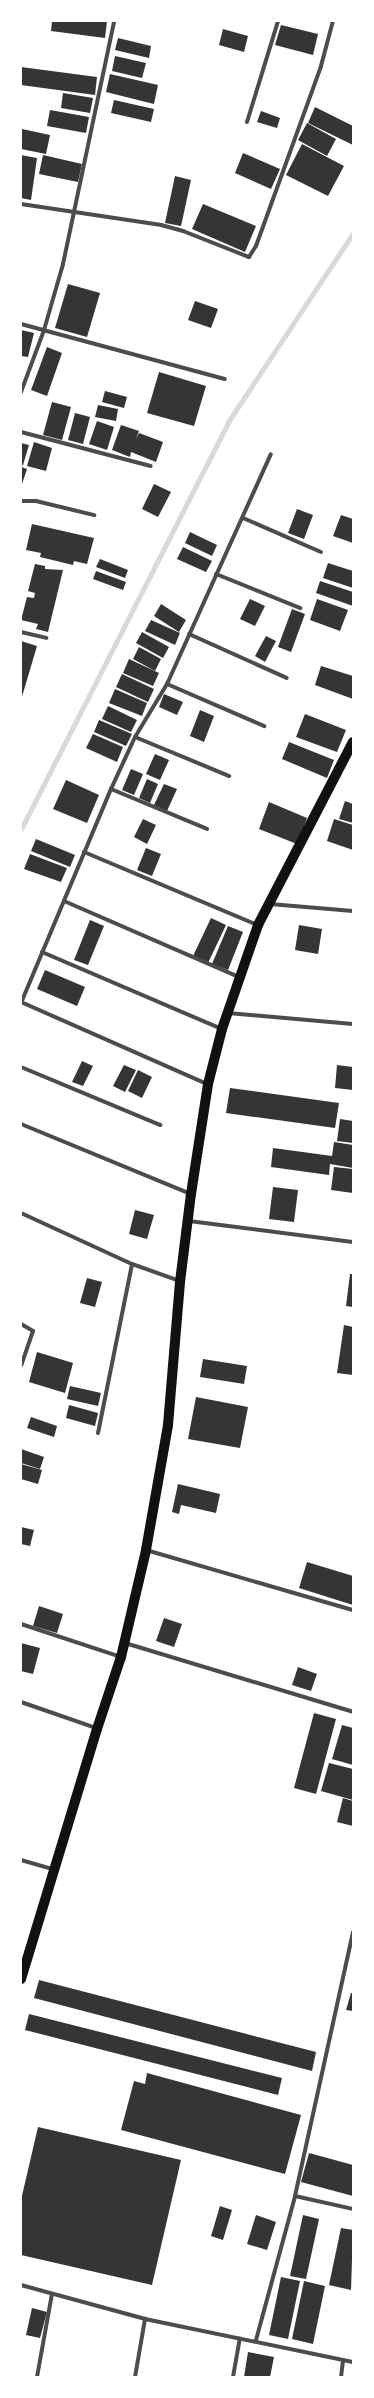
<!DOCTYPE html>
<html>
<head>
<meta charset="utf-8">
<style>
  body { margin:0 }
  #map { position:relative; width:374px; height:2398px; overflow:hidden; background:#fff; font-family:Mulish,sans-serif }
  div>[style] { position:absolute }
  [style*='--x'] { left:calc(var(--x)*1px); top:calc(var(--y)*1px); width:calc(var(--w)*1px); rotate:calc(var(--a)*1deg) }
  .stream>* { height:5px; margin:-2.5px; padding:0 2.5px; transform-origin:2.5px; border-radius:2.5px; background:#d9d9d9 }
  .building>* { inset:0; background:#353535 }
  .minor>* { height:4px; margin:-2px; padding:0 2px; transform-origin:2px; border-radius:2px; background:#4c4c4c }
  .primary>* { height:10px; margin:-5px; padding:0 5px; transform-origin:5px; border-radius:5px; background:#111 }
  span { translate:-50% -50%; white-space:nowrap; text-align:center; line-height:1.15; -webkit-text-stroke:3px #fff; paint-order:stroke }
  .frame { position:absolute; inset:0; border:22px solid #fff; pointer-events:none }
</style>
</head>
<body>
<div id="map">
  <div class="stream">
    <div style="--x:21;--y:829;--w:457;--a:-63"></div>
    <div style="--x:228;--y:422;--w:227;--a:-56.5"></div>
  </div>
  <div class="building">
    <div style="clip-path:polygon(52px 21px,107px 21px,105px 38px,51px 31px)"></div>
    <div style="clip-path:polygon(281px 25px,318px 34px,313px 55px,275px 45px)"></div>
    <div style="clip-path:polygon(223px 29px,248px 36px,244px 52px,219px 45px)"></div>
    <div style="clip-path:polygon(118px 38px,151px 46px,149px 58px,115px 50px)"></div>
    <div style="clip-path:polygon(115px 56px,146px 63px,142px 78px,112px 71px)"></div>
    <div style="clip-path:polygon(21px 67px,97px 77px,95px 95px,21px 85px)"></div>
    <div style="clip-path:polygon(110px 74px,158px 85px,154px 104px,106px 92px)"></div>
    <div style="clip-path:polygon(63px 93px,93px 98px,90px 113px,61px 108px)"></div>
    <div style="clip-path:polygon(114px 100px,154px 109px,151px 122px,111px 113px)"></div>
    <div style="clip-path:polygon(315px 107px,353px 126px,353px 145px,308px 123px)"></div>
    <div style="clip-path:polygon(50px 110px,89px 117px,86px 133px,47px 126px)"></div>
    <div style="clip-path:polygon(261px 111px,280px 118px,277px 128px,257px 122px)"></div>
    <div style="clip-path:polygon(307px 123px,336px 139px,327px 156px,298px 140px)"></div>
    <div style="clip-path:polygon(22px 129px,50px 135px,46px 154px,21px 149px)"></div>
    <div style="clip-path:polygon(302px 144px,344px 166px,328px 196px,286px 175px)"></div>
    <div style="clip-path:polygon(243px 153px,280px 169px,271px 189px,235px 173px)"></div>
    <div style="clip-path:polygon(21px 155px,37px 158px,31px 200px,21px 198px)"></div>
    <div style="clip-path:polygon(43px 155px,82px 164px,78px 182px,39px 174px)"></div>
    <div style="clip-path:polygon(175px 176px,191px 180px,181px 226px,165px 223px)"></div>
    <div style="clip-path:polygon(203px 204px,256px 226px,245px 252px,192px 229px)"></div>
    <div style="clip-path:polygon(68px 284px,100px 293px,87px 337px,55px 328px)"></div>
    <div style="clip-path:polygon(195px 301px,218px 309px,211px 328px,188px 320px)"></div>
    <div style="clip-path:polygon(21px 330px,34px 333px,28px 357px,21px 356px)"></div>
    <div style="clip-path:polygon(47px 347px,62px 353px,47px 396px,31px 390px)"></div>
    <div style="clip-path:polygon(159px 372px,206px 386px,194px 426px,147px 413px)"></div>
    <div style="clip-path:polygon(105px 391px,127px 397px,124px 408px,102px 402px)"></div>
    <div style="clip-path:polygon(52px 402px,71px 407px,62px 440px,43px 435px)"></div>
    <div style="clip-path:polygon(98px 405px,118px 409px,116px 421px,95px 417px)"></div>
    <div style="clip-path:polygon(75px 413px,90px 417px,83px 444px,68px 440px)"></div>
    <div style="clip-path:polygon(97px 421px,114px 427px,107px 450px,89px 444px)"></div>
    <div style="clip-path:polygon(121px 425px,139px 431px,136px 439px,139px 433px,163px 442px,156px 462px,131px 452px,130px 457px,112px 450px)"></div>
    <div style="clip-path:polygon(34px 442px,52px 448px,46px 471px,27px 466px)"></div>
    <div style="clip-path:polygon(21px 443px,29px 445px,23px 465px,21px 465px)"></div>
    <div style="clip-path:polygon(21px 467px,27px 469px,21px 487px)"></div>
    <div style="clip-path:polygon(154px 484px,171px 492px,158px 517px,142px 509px)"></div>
    <div style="clip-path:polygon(297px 509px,313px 515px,304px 539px,288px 533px)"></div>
    <div style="clip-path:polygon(341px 515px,353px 519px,353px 543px,333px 536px)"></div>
    <div style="clip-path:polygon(32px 524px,94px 538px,87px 564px,74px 561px,73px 565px,40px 557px,41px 553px,26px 550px)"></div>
    <div style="clip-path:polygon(190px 532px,217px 545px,212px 556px,185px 543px)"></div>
    <div style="clip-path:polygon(183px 547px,212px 561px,206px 572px,177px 559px)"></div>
    <div style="clip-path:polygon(100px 559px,128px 570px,125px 578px,96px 567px)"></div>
    <div style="clip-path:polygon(328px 563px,353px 571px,353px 588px,323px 578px)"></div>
    <div style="clip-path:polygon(35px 564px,45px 566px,45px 569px,63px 570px,48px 632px,36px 629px,38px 624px,21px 620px,27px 597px,34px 598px,35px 593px,28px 591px)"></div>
    <div style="clip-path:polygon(96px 571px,126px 582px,123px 590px,93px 579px)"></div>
    <div style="clip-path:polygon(320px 581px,353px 592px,353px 606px,316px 593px)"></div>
    <div style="clip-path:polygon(250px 599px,265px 606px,255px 626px,240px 619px)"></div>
    <div style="clip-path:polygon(317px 599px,348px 610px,340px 631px,310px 620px)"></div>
    <div style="clip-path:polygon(161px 604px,186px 620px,179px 632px,154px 616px)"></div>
    <div style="clip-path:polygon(292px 609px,305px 614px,291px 652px,278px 647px)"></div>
    <div style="clip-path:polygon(151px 620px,180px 633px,175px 645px,145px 631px)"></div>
    <div style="clip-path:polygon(142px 632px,169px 647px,163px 658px,136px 643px)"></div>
    <div style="clip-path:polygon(266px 636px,276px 641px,265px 662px,255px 656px)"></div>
    <div style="clip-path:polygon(21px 641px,37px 646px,21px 700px)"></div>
    <div style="clip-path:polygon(139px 647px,161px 659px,155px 671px,133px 659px)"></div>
    <div style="clip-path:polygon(129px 659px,159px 673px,153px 686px,123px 673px)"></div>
    <div style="clip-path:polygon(321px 666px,353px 676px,353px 699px,315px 685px)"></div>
    <div style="clip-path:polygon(122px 674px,154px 689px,148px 702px,116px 687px)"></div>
    <div style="clip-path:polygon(115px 689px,147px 703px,142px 716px,109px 703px)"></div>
    <div style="clip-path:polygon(164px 694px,183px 702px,177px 715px,159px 707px)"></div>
    <div style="clip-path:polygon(108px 706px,137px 720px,131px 732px,102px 719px)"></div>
    <div style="clip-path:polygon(200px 710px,214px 716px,204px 742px,190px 736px)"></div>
    <div style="clip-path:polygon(305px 714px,346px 730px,337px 752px,296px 737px)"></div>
    <div style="clip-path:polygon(99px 720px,132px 734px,126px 746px,94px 732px)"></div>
    <div style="clip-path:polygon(93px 734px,123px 747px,117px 762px,86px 748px)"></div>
    <div style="clip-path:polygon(289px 742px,334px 760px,327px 778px,282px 759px)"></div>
    <div style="clip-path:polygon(155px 754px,169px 760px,160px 780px,146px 774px)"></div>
    <div style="clip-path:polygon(131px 769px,143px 774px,134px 795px,122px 790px)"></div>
    <div style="clip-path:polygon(147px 779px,158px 784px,150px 803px,139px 798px)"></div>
    <div style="clip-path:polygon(66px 780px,99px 795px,87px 823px,53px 809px)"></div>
    <div style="clip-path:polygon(164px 784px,177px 789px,167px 811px,154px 805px)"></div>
    <div style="clip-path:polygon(345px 801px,353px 804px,353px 823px,339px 819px)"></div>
    <div style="clip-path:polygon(269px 802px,307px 818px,297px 844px,259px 829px)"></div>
    <div style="clip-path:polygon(143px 819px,156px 825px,147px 844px,134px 837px)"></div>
    <div style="clip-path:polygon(334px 819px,353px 825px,353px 850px,327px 841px)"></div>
    <div style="clip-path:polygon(36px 839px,75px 855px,70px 867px,31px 851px)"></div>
    <div style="clip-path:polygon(146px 848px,161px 854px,152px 876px,137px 870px)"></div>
    <div style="clip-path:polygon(30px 854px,67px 868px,61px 882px,24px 869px)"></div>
    <div style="clip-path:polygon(211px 918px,226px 925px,208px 963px,193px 956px)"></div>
    <div style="clip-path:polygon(90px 920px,104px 926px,88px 965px,74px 960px)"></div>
    <div style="clip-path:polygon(299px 925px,322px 929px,318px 954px,295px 950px)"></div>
    <div style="clip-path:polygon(228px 926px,243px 932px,228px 970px,212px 964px)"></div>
    <div style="clip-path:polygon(45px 970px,85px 987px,77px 1006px,37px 989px)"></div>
    <div style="clip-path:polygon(82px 1061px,93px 1066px,83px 1086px,72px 1082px)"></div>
    <div style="clip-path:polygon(124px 1065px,136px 1070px,125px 1092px,113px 1086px)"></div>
    <div style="clip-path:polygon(337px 1065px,353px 1067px,353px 1090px,335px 1088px)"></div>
    <div style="clip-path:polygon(138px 1070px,152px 1077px,142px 1098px,128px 1091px)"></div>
    <div style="clip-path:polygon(230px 1088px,339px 1103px,335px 1128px,226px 1113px)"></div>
    <div style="clip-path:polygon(340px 1119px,353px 1121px,353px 1143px,337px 1141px)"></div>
    <div style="clip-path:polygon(334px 1142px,353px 1145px,353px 1168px,330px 1164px,329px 1175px,271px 1167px,273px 1148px,332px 1156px)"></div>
    <div style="clip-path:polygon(334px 1167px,353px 1169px,353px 1193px,331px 1190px)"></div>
    <div style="clip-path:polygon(273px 1187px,298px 1190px,294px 1222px,269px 1219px)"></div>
    <div style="clip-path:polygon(135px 1210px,154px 1215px,147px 1239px,129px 1234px)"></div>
    <div style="clip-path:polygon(350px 1274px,353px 1274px,353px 1307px,346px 1306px)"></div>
    <div style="clip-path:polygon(87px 1278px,102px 1282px,95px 1307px,80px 1303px)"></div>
    <div style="clip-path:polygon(344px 1325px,353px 1327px,353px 1375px,337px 1373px)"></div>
    <div style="clip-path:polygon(37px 1352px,73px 1363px,65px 1393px,29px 1382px)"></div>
    <div style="clip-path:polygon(203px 1359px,247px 1366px,244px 1384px,200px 1377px)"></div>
    <div style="clip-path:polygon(70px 1386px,101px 1393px,98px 1406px,67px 1399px)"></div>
    <div style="clip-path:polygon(196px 1397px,248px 1407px,240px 1448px,188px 1439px)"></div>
    <div style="clip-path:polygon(69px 1405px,98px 1413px,95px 1426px,66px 1418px)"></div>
    <div style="clip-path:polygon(31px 1417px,57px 1426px,54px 1437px,27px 1428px)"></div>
    <div style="clip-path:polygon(21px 1449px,44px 1457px,40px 1469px,21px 1463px)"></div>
    <div style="clip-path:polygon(21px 1464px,42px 1470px,38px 1484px,21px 1479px)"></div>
    <div style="clip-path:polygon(178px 1484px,220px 1494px,216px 1513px,181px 1505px,179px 1514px,172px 1512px)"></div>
    <div style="clip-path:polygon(21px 1527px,34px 1530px,30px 1546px,21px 1544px)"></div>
    <div style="clip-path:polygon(307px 1562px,353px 1576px,353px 1605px,299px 1588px)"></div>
    <div style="clip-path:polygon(39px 1606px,63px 1614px,57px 1633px,33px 1626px)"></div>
    <div style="clip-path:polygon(164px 1618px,182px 1624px,174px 1647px,156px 1641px)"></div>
    <div style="clip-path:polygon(21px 1643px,40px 1648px,33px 1674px,21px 1671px)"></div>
    <div style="clip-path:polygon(298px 1667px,317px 1674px,311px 1691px,292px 1685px)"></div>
    <div style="clip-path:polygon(314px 1713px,336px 1719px,316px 1794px,294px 1788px)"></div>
    <div style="clip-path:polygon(342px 1725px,353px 1728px,353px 1765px,332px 1759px)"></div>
    <div style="clip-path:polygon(329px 1763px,353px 1769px,353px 1800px,321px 1791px)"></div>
    <div style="clip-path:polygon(343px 1798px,353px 1801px,353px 1826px,337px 1822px)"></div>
    <div style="clip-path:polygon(39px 1980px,316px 2052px,312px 2071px,34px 1998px)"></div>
    <div style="clip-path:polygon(351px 1993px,353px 1993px,353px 2011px,346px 2010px)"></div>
    <div style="clip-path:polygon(29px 2014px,282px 2078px,278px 2095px,25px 2030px)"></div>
    <div style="clip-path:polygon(147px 2073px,301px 2115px,285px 2174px,121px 2130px,134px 2081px,145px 2084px)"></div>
    <div style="clip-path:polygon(38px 2127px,181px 2160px,152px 2285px,21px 2255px,21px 2200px)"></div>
    <div style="clip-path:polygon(309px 2153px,353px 2165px,353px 2196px,301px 2182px)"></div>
    <div style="clip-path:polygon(220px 2206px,232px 2210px,223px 2240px,211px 2236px)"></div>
    <div style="clip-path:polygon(256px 2215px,276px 2222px,267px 2250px,247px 2244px)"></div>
    <div style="clip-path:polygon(303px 2215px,319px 2219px,306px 2279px,290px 2276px)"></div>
    <div style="clip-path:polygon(341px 2228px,353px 2230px,351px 2290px,329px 2285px)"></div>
    <div style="clip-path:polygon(281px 2277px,300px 2281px,288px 2339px,269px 2335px)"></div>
    <div style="clip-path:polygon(304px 2281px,325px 2286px,313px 2344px,292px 2339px)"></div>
    <div style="clip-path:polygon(32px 2308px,47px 2312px,40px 2338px,26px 2335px)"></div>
    <div style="clip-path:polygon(248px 2352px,274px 2357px,270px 2377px,244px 2377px)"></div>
  </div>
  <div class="minor">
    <div style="--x:247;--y:122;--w:106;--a:-72.9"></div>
    <div style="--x:21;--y:204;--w:142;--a:8.5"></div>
    <div style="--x:161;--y:225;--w:23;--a:15"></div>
    <div style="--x:183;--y:231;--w:71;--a:21.5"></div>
    <div style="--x:249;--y:257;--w:13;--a:-58"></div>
    <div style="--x:256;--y:246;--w:191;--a:-70.1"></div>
    <div style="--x:321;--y:66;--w:47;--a:-75.1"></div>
    <div style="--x:21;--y:324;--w:211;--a:15.1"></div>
    <div style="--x:21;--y:392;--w:66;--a:-69.6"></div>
    <div style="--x:44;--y:330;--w:69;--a:-73.9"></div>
    <div style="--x:63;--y:264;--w:248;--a:-78.1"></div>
    <div style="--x:21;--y:432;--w:134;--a:14.7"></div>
    <div style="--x:21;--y:501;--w:15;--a:0"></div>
    <div style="--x:36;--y:501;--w:60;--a:13.6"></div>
    <div style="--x:243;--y:518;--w:85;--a:23.6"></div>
    <div style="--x:216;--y:574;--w:91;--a:22"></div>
    <div style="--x:21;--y:632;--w:26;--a:13"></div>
    <div style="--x:189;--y:634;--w:107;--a:24.2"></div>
    <div style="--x:167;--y:684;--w:106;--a:23.4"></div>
    <div style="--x:135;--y:737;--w:102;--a:22.5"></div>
    <div style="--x:111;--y:789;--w:104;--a:22.6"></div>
    <div style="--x:84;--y:852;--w:189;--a:22.8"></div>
    <div style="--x:64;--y:901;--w:191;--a:23.5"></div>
    <div style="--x:270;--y:904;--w:83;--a:4.8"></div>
    <div style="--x:42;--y:952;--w:196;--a:23.2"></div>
    <div style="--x:21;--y:1002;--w:203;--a:23.8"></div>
    <div style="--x:21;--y:1003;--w:232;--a:-67.2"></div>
    <div style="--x:111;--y:789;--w:57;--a:-65.2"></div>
    <div style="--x:135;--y:737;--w:62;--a:-58.9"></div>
    <div style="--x:167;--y:684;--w:252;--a:-65.7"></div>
    <div style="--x:228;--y:1013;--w:125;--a:5"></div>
    <div style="--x:21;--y:1067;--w:151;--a:22.6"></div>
    <div style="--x:21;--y:1124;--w:184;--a:22.4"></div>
    <div style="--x:21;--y:1213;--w:122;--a:24.7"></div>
    <div style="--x:132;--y:1264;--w:51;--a:19.5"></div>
    <div style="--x:189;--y:1221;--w:165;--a:7.3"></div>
    <div style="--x:21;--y:1324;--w:14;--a:30"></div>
    <div style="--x:33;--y:1331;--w:36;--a:109"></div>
    <div style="--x:98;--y:1433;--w:172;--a:-78.6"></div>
    <div style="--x:146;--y:1550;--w:216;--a:16.2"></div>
    <div style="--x:21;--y:1624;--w:105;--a:18.3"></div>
    <div style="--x:125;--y:1643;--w:238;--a:16.8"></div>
    <div style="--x:21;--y:1702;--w:79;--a:19.1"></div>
    <div style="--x:21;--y:1860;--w:33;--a:16"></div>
    <div style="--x:295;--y:2196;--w:59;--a:12.6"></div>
    <div style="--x:21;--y:2285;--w:129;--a:15.3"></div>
    <div style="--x:145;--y:2319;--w:212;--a:11.7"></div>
    <div style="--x:256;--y:2340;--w:149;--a:-74.8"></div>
    <div style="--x:295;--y:2196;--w:270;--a:-77.6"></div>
    <div style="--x:37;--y:2377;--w:84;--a:-79.8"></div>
    <div style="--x:135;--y:2377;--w:59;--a:-80.2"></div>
    <div style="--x:233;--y:2377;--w:39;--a:-80"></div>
    <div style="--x:341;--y:2377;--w:17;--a:-83"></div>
  </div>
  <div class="primary">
    <div style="--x:21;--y:1979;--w:261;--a:-73.1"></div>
    <div style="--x:97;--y:1729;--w:76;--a:-71.6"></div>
    <div style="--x:121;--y:1657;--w:110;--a:-76.8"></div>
    <div style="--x:146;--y:1550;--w:127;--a:-80"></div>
    <div style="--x:168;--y:1425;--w:144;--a:-85.2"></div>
    <div style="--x:180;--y:1282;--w:89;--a:-82.9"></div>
    <div style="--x:191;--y:1194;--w:111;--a:-81.2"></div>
    <div style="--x:208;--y:1084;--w:57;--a:-75.7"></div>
    <div style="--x:222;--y:1029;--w:110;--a:-70.9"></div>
    <div style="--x:258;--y:925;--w:206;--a:-62.6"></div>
  </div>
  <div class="frame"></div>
</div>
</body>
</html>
